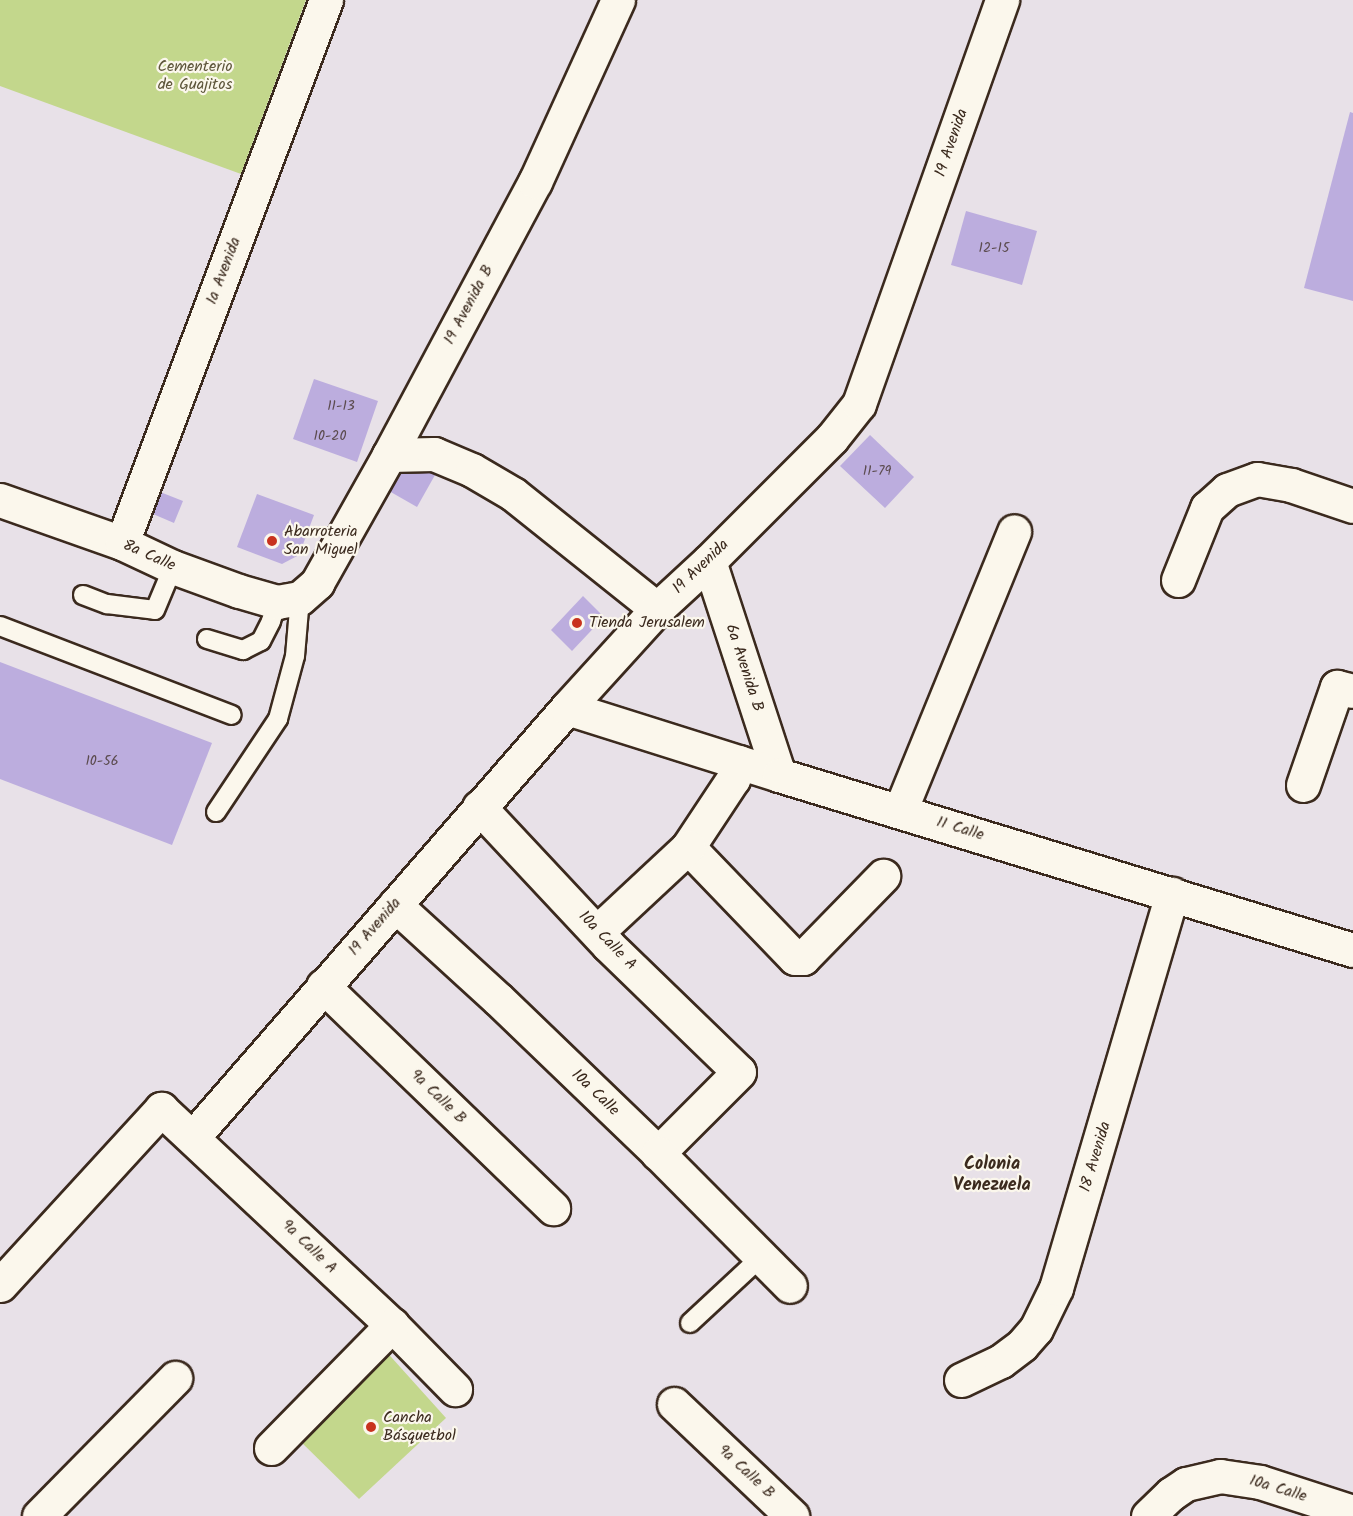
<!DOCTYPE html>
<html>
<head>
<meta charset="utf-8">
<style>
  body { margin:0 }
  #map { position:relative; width:1353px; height:1516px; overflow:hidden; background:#e8e1e8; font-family:Kalam,sans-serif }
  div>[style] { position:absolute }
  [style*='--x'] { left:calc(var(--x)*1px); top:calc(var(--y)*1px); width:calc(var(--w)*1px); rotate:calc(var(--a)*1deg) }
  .green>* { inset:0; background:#c3d78c }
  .building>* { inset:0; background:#bcadde }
  .roads { filter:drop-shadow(2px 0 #3b2a1e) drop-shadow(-2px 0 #3b2a1e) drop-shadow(0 2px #3b2a1e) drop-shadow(0 -2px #3b2a1e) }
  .service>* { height:18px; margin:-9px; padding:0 9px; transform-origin:9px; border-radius:9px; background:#fbf7ec }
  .minor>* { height:33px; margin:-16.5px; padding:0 16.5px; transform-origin:16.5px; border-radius:16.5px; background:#fbf7ec }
  .tertiary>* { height:33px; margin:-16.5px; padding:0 16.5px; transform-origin:16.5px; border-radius:16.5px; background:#fbf7ec }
  .dots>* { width:16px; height:16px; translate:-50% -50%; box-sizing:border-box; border:3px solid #fbf7ec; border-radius:50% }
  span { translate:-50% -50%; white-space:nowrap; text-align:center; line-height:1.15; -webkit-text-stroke:4.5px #fbf7ec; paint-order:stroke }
  .number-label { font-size:14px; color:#5b4b4e }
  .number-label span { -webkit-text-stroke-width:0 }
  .park-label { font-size:16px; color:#5d553a }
  .street-label { font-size:16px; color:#3b2a1e }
  .poi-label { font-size:16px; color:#3b2a1e }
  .left { translate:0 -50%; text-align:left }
  .neighbourhood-label { font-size:18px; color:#3b2a1e; font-weight:700 }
</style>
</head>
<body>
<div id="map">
  <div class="green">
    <div style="clip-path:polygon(0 0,306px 0,241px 174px,0 86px)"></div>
    <div style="clip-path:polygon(383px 1348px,446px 1418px,359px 1499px,296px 1437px)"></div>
  </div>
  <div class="building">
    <div style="clip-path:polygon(1350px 112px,1353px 113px,1353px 301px,1304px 288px)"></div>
    <div style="clip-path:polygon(966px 211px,1037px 231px,1022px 285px,951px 265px)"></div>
    <div style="clip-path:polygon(314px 379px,378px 401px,357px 462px,293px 439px)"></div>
    <div style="clip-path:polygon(870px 435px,914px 477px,885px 508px,840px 466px)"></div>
    <div style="clip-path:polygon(407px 460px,435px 475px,417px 507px,389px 491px)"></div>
    <div style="clip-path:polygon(155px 490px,183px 501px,174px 523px,146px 511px)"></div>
    <div style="clip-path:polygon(257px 494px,314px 515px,299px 555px,282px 564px,237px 547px)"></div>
    <div style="clip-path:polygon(583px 596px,604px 617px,572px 651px,551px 630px)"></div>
    <div style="clip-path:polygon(0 662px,212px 743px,172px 845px,0 779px)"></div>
  </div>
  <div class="roads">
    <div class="service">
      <div style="--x:83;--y:595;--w:26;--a:21"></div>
      <div style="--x:107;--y:604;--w:48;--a:7.1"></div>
      <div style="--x:155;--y:610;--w:47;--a:-67.3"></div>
      <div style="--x:0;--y:626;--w:248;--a:21"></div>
      <div style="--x:207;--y:639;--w:38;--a:17"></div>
      <div style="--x:243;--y:650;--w:20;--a:-27"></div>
      <div style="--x:261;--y:641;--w:22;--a:-63"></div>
      <div style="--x:271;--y:621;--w:20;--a:-72"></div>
      <div style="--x:216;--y:812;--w:112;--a:-56.3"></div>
      <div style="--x:278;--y:719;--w:65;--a:-74.9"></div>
      <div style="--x:295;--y:656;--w:58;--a:-85.1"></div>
      <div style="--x:690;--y:1323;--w:98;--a:-42.9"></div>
    </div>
    <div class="minor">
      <div style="--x:389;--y:455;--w:310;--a:-61.9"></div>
      <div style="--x:535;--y:182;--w:200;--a:-65.5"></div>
      <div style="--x:709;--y:561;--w:174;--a:-45"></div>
      <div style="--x:832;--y:438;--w:43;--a:-51.5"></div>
      <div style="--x:859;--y:404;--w:429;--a:-70.5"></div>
      <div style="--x:1178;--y:580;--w:78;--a:-68.1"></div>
      <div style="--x:1207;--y:508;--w:27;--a:-42"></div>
      <div style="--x:1227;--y:490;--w:32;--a:-20"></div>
      <div style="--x:1257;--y:479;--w:35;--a:10"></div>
      <div style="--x:1291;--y:485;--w:65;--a:18.7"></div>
      <div style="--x:739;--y:762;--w:18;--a:109"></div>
      <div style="--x:733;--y:779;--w:82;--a:123.5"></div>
      <div style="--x:688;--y:847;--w:154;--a:46.1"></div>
      <div style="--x:795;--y:958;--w:8;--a:0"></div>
      <div style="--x:803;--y:958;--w:115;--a:-45.7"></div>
      <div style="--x:1303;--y:785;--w:104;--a:-70.9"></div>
      <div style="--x:1337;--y:687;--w:16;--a:14"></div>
      <div style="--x:479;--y:807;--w:189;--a:46.9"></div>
      <div style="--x:608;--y:945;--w:182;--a:44.1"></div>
      <div style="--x:739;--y:1072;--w:115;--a:135"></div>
      <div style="--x:900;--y:811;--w:302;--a:-67.8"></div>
      <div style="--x:395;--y:905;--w:139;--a:42.4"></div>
      <div style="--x:498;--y:999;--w:222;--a:43.9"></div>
      <div style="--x:658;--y:1153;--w:187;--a:45.2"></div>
      <div style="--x:597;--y:932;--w:125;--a:-43"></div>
      <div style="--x:323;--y:986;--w:320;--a:44"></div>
      <div style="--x:193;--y:1137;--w:569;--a:-48.92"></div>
      <div style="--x:0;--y:1285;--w:239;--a:-47.5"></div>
      <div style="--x:161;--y:1109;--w:316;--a:43.1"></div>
      <div style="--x:392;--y:1325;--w:90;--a:45.5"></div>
      <div style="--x:961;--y:1380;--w:44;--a:-25.4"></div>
      <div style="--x:1001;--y:1361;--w:26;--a:-37"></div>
      <div style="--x:1022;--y:1345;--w:21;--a:-49"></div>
      <div style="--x:1036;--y:1329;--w:46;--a:-64"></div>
      <div style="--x:1056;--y:1288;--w:411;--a:-73.6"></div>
      <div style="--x:674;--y:1404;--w:163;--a:43.5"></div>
      <div style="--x:271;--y:1448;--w:173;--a:-45.5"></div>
      <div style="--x:39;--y:1516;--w:194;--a:-45.4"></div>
      <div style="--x:1148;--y:1516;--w:32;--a:-44"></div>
      <div style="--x:1171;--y:1494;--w:18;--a:-34"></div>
      <div style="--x:1186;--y:1484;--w:35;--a:-13"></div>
      <div style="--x:1220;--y:1476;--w:40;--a:8.5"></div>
      <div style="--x:1260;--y:1482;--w:98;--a:17.9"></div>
    </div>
    <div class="tertiary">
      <div style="--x:0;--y:500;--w:129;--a:19.4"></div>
      <div style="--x:122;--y:543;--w:56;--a:25.2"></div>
      <div style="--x:173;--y:567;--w:70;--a:20"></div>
      <div style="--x:239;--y:591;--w:40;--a:16"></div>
      <div style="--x:277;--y:602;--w:23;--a:-10"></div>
      <div style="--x:300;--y:598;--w:23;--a:-41"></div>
      <div style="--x:317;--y:583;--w:147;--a:-60.6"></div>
      <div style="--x:389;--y:455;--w:45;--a:-1.3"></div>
      <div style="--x:434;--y:454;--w:41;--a:22.8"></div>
      <div style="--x:472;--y:470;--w:48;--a:30.3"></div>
      <div style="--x:513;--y:494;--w:184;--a:38.6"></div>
      <div style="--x:122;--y:543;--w:580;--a:-69.41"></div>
      <div style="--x:779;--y:775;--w:225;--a:-108.1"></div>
      <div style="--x:709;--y:561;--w:71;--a:137.3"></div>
      <div style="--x:657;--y:609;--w:134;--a:132.3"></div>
      <div style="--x:567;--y:708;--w:222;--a:17.5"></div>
      <div style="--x:779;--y:775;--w:600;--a:16.96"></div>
    </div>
  </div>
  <div class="dots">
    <div style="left:272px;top:541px;background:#c8321e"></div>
    <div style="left:577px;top:623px;background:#c8321e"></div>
    <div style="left:371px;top:1427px;background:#c8321e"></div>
  </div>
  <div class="number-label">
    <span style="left:994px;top:248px">12-15</span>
    <span style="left:341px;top:406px">11-13</span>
    <span style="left:330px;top:436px">10-20</span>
    <span style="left:877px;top:471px">11-79</span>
    <span style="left:102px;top:761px">10-56</span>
  </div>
  <div class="park-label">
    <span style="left:195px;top:76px">Cementerio<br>de Guajitos</span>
  </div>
  <div class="street-label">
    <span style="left:952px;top:143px;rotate:-71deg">19 Avenida</span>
    <span style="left:224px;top:271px;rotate:-69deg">1a Avenida</span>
    <span style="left:469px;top:305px;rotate:-62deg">19 Avenida B</span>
    <span style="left:149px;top:556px;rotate:24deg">8a Calle</span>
    <span style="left:701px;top:567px;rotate:-44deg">19 Avenida</span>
    <span style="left:744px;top:668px;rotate:72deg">6a Avenida B</span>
    <span style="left:960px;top:829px;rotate:17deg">11 Calle</span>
    <span style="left:375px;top:927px;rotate:-49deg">19 Avenida</span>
    <span style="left:607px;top:941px;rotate:46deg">10a Calle A</span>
    <span style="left:595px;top:1093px;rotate:44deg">10a Calle</span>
    <span style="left:438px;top:1097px;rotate:44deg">9a Calle B</span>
    <span style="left:1096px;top:1157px;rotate:-73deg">18 Avenida</span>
    <span style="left:309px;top:1247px;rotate:44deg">9a Calle A</span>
    <span style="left:746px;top:1472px;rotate:43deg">9a Calle B</span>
    <span style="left:1278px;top:1489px;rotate:17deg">10a Calle</span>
  </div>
  <div class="poi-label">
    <span class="left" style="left:284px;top:541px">Abarroteria<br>San Miguel</span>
    <span class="left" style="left:589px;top:623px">Tienda Jerusalem</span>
    <span class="left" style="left:383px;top:1427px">Cancha<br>Básquetbol</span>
  </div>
  <div class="neighbourhood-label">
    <span style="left:992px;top:1176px">Colonia<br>Venezuela</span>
  </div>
</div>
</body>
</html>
